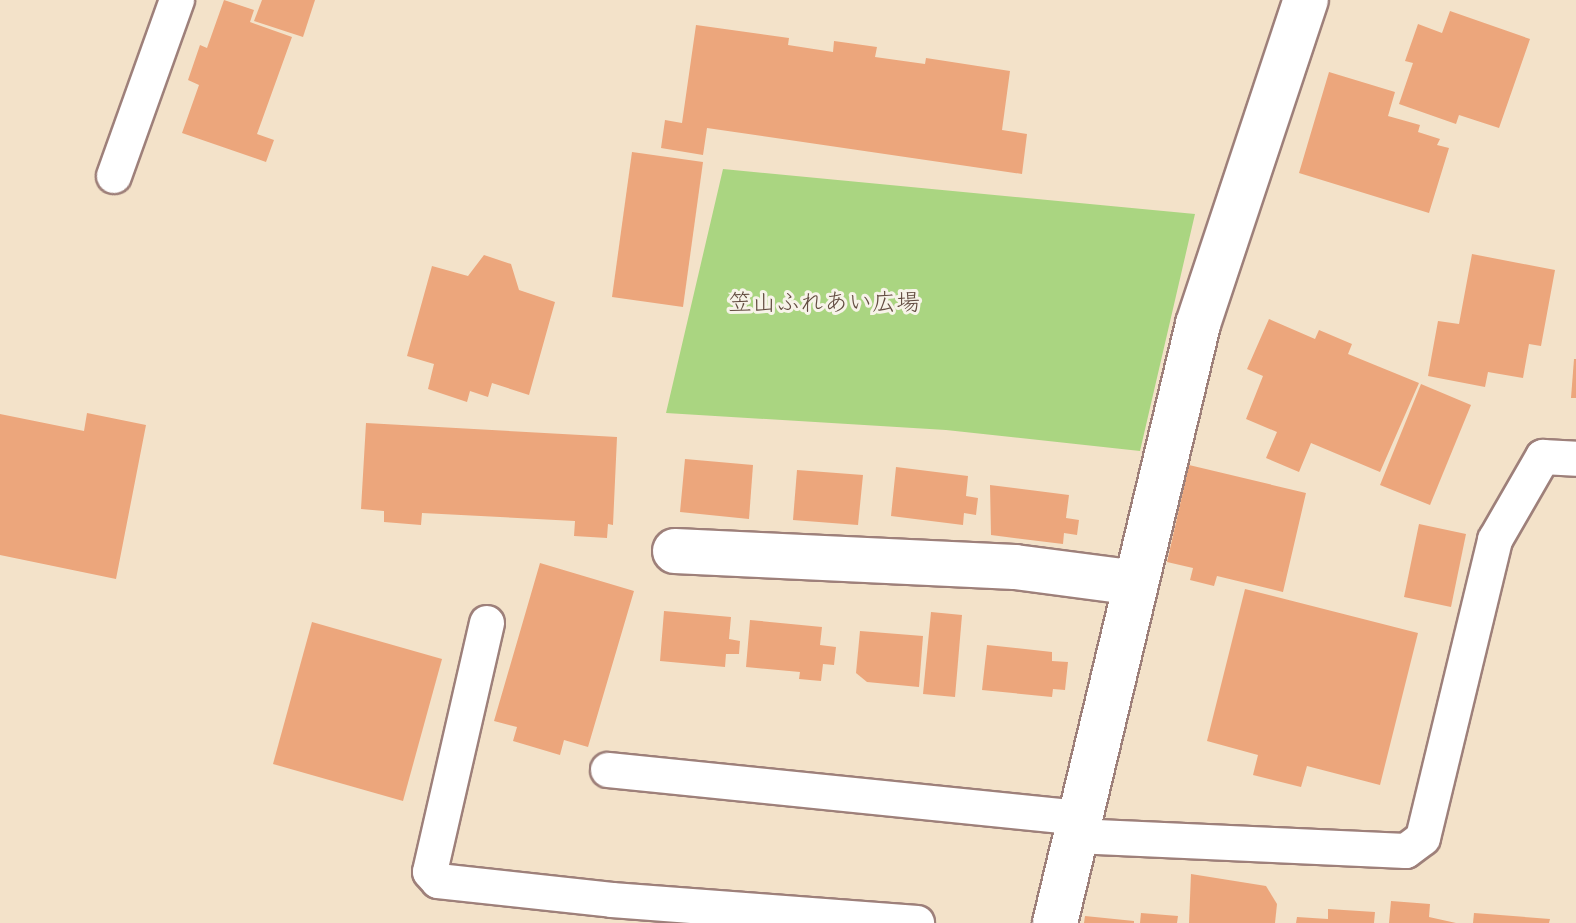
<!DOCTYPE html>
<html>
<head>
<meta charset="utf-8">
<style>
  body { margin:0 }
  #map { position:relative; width:1576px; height:923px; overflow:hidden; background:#f3e2c9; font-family:Mali,"Klee One",sans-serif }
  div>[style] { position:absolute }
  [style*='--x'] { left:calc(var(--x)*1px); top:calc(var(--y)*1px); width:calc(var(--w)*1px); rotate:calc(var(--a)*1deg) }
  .green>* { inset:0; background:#aad581 }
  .building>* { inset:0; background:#eca67c }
  .roads { filter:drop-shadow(2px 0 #9e807a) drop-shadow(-2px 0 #9e807a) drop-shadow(0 2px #9e807a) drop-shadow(0 -2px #9e807a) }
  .service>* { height:34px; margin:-17px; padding:0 17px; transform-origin:17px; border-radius:17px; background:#fff }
  .minor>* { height:44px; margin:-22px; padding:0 22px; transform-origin:22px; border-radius:22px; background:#fff }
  span { translate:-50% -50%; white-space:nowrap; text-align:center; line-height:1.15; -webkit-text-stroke:6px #f7f3e8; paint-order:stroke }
  .park-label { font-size:24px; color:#624c40 }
</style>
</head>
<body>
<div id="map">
  <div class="green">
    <div style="clip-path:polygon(723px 169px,1195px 214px,1140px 451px,946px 430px,666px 413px)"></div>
  </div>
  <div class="building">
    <div style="clip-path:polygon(224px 0,254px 10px,250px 22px,292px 37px,257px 134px,274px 140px,266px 162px,182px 133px,199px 85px,188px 80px,200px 45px,207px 48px)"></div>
    <div style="clip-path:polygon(262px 0,315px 0,303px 37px,254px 21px)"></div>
    <div style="clip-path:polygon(1450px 11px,1530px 39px,1499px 128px,1459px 115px,1456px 124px,1399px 104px,1413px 63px,1405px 61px,1418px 24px,1442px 33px)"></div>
    <div style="clip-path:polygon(696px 25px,789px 38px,788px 45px,833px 52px,834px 41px,877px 47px,875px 57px,925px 64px,926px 58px,1010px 71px,1002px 130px,1027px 134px,1022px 174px,707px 128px,703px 155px,661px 148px,665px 120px,682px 123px)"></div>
    <div style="clip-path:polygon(1329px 72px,1395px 92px,1388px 116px,1420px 125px,1418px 132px,1440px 139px,1437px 145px,1449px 148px,1429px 213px,1299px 173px)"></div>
    <div style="clip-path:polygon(632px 152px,703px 162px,683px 307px,612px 297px)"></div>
    <div style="clip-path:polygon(1472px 254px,1555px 270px,1541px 346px,1529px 344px,1523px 378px,1488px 372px,1485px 387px,1428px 376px,1438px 321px,1459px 324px)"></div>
    <div style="clip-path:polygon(484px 255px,511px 264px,519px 290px,555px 302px,529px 395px,492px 383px,488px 397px,470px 391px,467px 402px,428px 389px,434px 364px,407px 356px,432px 266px,468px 276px)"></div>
    <div style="clip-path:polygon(1269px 319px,1315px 339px,1319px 330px,1352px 344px,1348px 354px,1419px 383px,1380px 472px,1311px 443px,1299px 472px,1266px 458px,1277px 432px,1246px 419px,1263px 376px,1247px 369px)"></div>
    <div style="clip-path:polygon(1574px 359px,1576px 359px,1576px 398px,1571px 398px)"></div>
    <div style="clip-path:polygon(1421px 384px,1471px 405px,1430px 505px,1380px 485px)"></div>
    <div style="clip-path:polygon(87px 413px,146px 425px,116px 579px,0 555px,0 414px,84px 431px)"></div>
    <div style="clip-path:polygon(366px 423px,617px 437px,613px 525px,608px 524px,607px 538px,574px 536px,575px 521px,422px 513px,421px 525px,384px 522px,384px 511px,361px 509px)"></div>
    <div style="clip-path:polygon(685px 459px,753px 465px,749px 519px,680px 512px)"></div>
    <div style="clip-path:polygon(1189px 465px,1306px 493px,1283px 592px,1217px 576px,1214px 586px,1190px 580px,1193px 568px,1167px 562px)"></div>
    <div style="clip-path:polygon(896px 467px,968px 476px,966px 496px,978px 498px,976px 515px,964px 513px,963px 525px,891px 516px)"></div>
    <div style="clip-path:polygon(797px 470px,863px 475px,858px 525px,793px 520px)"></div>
    <div style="clip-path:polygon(990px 485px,1069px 495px,1066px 518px,1079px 520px,1077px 535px,1064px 533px,1063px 544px,991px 535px)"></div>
    <div style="clip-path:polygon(1419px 524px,1466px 534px,1451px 607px,1404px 597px)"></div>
    <div style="clip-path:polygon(540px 563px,634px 591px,588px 747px,564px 740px,560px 755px,513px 741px,517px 727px,494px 721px)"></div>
    <div style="clip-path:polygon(1245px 589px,1418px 633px,1380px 785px,1307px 766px,1301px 787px,1253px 775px,1258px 755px,1207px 741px)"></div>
    <div style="clip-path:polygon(664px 611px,731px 617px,729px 639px,740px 641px,739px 654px,726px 654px,725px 667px,660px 661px)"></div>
    <div style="clip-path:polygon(931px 612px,962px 615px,955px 697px,923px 694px)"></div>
    <div style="clip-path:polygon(750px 620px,822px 627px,820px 645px,836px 647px,834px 665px,823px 664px,821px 681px,799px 679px,800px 672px,746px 667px)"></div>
    <div style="clip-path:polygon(312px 622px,442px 659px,403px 801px,273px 764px)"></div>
    <div style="clip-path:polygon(860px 631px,923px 636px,919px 687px,867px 682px,856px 673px)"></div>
    <div style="clip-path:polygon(987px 645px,1052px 652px,1052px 661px,1068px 662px,1065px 690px,1053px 689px,1052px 697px,982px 690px)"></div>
    <div style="clip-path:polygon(1191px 874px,1266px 886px,1277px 904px,1275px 923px,1189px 923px)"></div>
    <div style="clip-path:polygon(1391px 901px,1430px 904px,1429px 917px,1456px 923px,1389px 923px)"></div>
    <div style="clip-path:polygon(1328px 909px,1375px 912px,1374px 923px,1296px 923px,1297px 917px,1328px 919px)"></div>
    <div style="clip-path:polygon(1141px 913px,1178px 916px,1177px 923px,1140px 923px)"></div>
    <div style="clip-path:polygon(1474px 913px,1550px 919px,1549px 923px,1473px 923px)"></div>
    <div style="clip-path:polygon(1085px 916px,1134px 921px,1134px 923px,1084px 923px)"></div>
  </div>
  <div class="roads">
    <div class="service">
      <div style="--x:114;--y:176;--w:187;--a:-70.3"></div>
      <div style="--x:487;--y:623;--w:255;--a:102.9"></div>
      <div style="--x:430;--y:872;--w:12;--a:48"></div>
      <div style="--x:438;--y:881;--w:175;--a:6.2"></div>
      <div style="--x:612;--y:900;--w:306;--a:4.3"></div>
      <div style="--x:608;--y:770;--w:474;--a:5.8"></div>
      <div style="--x:1075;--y:836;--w:331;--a:2.6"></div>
      <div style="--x:1406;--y:851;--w:21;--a:-37"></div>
      <div style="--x:1423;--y:838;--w:307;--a:-76.4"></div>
      <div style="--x:1495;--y:540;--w:96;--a:-60"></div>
      <div style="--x:1543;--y:457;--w:33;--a:3"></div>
    </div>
    <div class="minor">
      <div style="--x:675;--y:551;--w:340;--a:2.7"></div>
      <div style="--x:1015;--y:567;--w:122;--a:7.5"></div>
      <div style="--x:1055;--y:923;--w:616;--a:-76.57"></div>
      <div style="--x:1198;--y:324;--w:342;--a:-71.6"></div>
    </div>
  </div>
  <div class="park-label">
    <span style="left:824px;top:301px">笠山ふれあい広場</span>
  </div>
</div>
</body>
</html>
